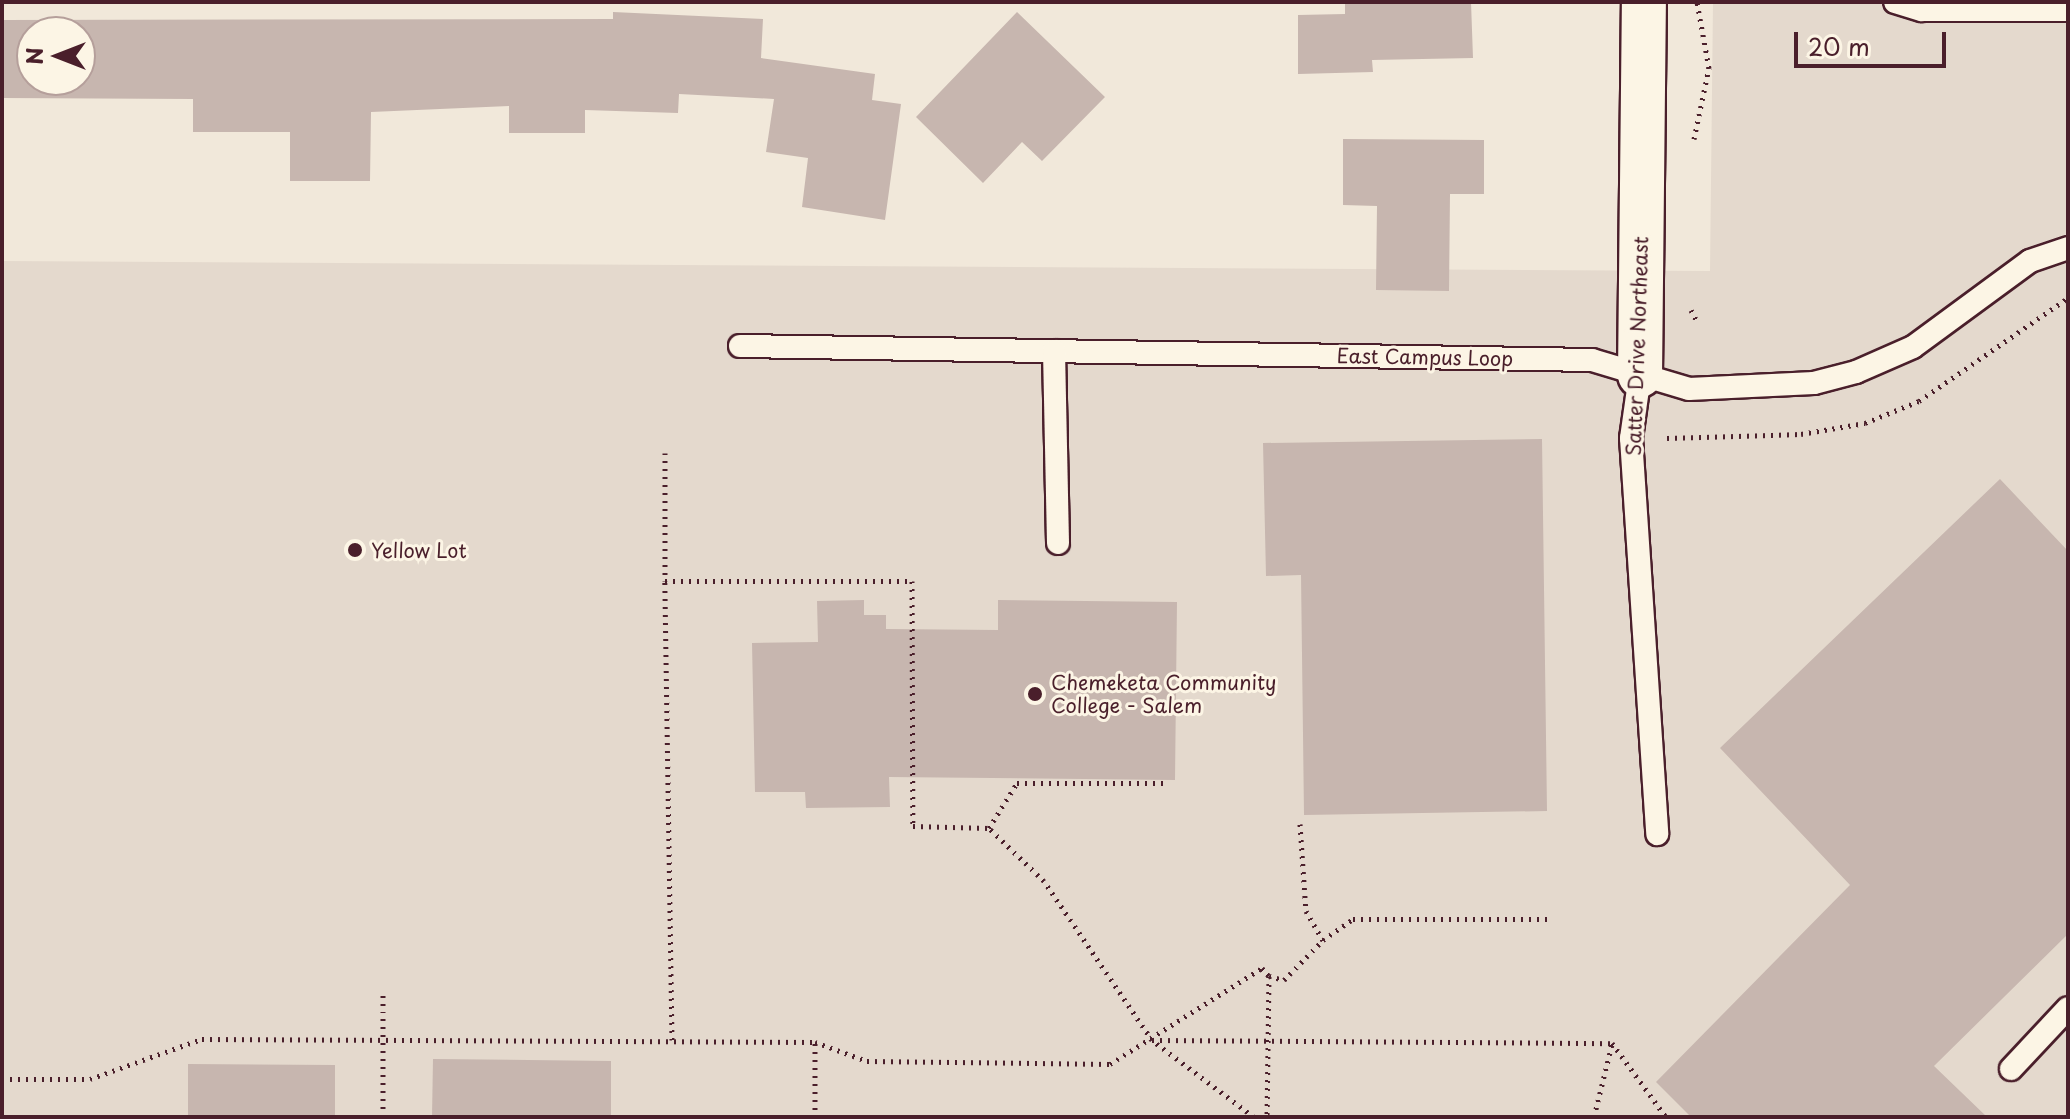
<!DOCTYPE html>
<html>
<head>
<meta charset="utf-8">
<style>
  body { margin:0 }
  #map { position:relative; width:2070px; height:1119px; overflow:hidden; background:#f1e8da; font-family:"Playpen Sans",sans-serif }
  div>[style] { position:absolute }
  [style*='--x'] { left:calc(var(--x)*1px); top:calc(var(--y)*1px); width:calc(var(--w)*1px); rotate:calc(var(--a)*1deg) }
  .built>* { inset:0; background:#e4d9cd }
  .building>* { inset:0; background:#c7b6af }
  .path>* { height:5px; margin-top:-2.5px; transform-origin:0; background:repeating-linear-gradient(90deg,#4a1f2b 0 2px,transparent 0 8px) }
  .roads { filter:drop-shadow(2px 0 #4a1f2b) drop-shadow(-2px 0 #4a1f2b) drop-shadow(0 2px #4a1f2b) drop-shadow(0 -2px #4a1f2b) }
  .service>* { height:22px; margin:-11px; padding:0 11px; transform-origin:11px; border-radius:11px; background:#fcf5e5 }
  .tertiary>* { height:44px; margin:-22px; padding:0 22px; transform-origin:22px; border-radius:22px; background:#fcf5e5 }
  .dots>* { width:22px; height:22px; translate:-50% -50%; box-sizing:border-box; border:4px solid #fcf5e5; border-radius:50% }
  span { translate:-50% -50%; white-space:nowrap; text-align:center; line-height:1.15; -webkit-text-stroke:6px #fcf5e5; paint-order:stroke }
  .street-label { font-size:20px; color:#4a1f2b }
  .poi-label { font-size:20px; color:#4a1f2b }
  .left { translate:0 -50%; text-align:left }
  .frame { position:absolute; inset:0; border:4px solid #4a1f2b; pointer-events:none }
  .north { position:absolute; left:16px; top:16px; width:80px; height:80px; box-sizing:border-box; background:#fcf5e5; border:2px solid #b59f9b; border-radius:50%; rotate:270deg; font-size:22px; font-weight:700; line-height:32px; text-align:center; color:#4a1f2b }
  .north::after { content:''; display:block; margin:auto; width:28px; height:36px; background:#4a1f2b; clip-path:polygon(50% 0,100% 100%,50% 72%,0 100%) }
  .scale { position:absolute; left:1794px; top:32px; width:152px; height:36px; box-sizing:border-box; border:4px solid #4a1f2b; border-top:0; padding-left:10px; font-size:24px; line-height:28px; white-space:nowrap; color:#4a1f2b; -webkit-text-stroke:6px #fcf5e5; paint-order:stroke }
</style>
</head>
<body>
<div id="map">
  <div class="built">
    <div style="clip-path:polygon(1713px 2px,2068px 2px,2068px 1117px,2px 1117px,2px 261px,1710px 271px)"></div>
  </div>
  <div class="building">
    <div style="clip-path:polygon(1345px 2px,1471px 2px,1473px 58px,1372px 60px,1373px 72px,1298px 74px,1298px 15px,1345px 14px)"></div>
    <div style="clip-path:polygon(evenodd,613px 12px,763px 19px,761px 58px,875px 74px,872px 100px,901px 104px,885px 220px,802px 207px,808px 158px,766px 152px,774px 99px,679px 94px,678px 113px,585px 110px,585px 133px,509px 133px,509px 106px,371px 112px,370px 181px,290px 181px,290px 132px,193px 132px,193px 99px,2px 98px,2px 20px,613px 19px,613px 12px,32px 32px,80px 32px,80px 80px,32px 80px,32px 32px)"></div>
    <div style="clip-path:polygon(1017px 12px,1105px 97px,1042px 161px,1022px 142px,983px 183px,916px 117px)"></div>
    <div style="clip-path:polygon(1343px 139px,1484px 140px,1484px 194px,1450px 194px,1449px 291px,1376px 290px,1377px 206px,1343px 205px)"></div>
    <div style="clip-path:polygon(1542px 439px,1547px 811px,1304px 815px,1301px 575px,1266px 576px,1263px 443px)"></div>
    <div style="clip-path:polygon(2000px 479px,2068px 551px,2068px 934px,1934px 1066px,1987px 1117px,1691px 1117px,1656px 1082px,1850px 885px,1720px 748px)"></div>
    <div style="clip-path:polygon(864px 600px,864px 615px,886px 615px,886px 629px,998px 630px,998px 600px,1177px 602px,1175px 780px,889px 777px,890px 807px,806px 808px,805px 792px,755px 792px,752px 643px,818px 642px,817px 601px)"></div>
    <div style="clip-path:polygon(433px 1059px,611px 1061px,611px 1117px,432px 1117px)"></div>
    <div style="clip-path:polygon(188px 1064px,335px 1065px,335px 1117px,188px 1117px)"></div>
  </div>
  <div class="path">
    <div style="--x:1694;--y:139;--w:73;--a:-78.1"></div>
    <div style="--x:1709;--y:68;--w:67;--a:-100.3"></div>
    <div style="--x:1691;--y:310;--w:15;--a:62"></div>
    <div style="--x:1667;--y:438;--w:134;--a:-1.7"></div>
    <div style="--x:1801;--y:434;--w:65;--a:-9.8"></div>
    <div style="--x:1865;--y:423;--w:58;--a:-22.2"></div>
    <div style="--x:1919;--y:401;--w:181;--a:-34.7"></div>
    <div style="--x:665;--y:453;--w:128;--a:90"></div>
    <div style="--x:1300;--y:824;--w:87;--a:86.1"></div>
    <div style="--x:1306;--y:911;--w:34;--a:60"></div>
    <div style="--x:1323;--y:940;--w:37;--a:-35"></div>
    <div style="--x:1353;--y:919;--w:199;--a:0"></div>
    <div style="--x:1269;--y:976;--w:16;--a:15"></div>
    <div style="--x:1284;--y:980;--w:56;--a:-45.7"></div>
    <div style="--x:383;--y:995;--w:122;--a:90"></div>
    <div style="--x:672;--y:1040;--w:459;--a:-90.9"></div>
    <div style="--x:665;--y:581;--w:247;--a:0"></div>
    <div style="--x:912;--y:581;--w:245;--a:89.8"></div>
    <div style="--x:913;--y:826;--w:76;--a:1.5"></div>
    <div style="--x:1152;--y:1040;--w:192;--a:-124.2"></div>
    <div style="--x:1044;--y:881;--w:76;--a:-136.1"></div>
    <div style="--x:989;--y:828;--w:53;--a:-58.1"></div>
    <div style="--x:1017;--y:783;--w:149;--a:0"></div>
    <div style="--x:2;--y:1079;--w:88;--a:0"></div>
    <div style="--x:90;--y:1079;--w:119;--a:-19.7"></div>
    <div style="--x:202;--y:1039;--w:613;--a:0.28"></div>
    <div style="--x:815;--y:1117;--w:75;--a:-90"></div>
    <div style="--x:815;--y:1042;--w:55;--a:20.1"></div>
    <div style="--x:867;--y:1061;--w:243;--a:0.7"></div>
    <div style="--x:1110;--y:1064;--w:180;--a:-32.3"></div>
    <div style="--x:1262;--y:968;--w:11;--a:49"></div>
    <div style="--x:1269;--y:976;--w:141;--a:90.8"></div>
    <div style="--x:1254;--y:1117;--w:128;--a:-143"></div>
    <div style="--x:1152;--y:1040;--w:460;--a:0.4"></div>
    <div style="--x:1612;--y:1043;--w:92;--a:53.9"></div>
    <div style="--x:1594;--y:1117;--w:75;--a:-76.1"></div>
  </div>
  <div class="roads">
    <div class="service">
      <div style="--x:1895;--y:2;--w:28;--a:17"></div>
      <div style="--x:1922;--y:10;--w:146;--a:0"></div>
      <div style="--x:740;--y:346;--w:852;--a:0.94"></div>
      <div style="--x:1592;--y:360;--w:101;--a:16.6"></div>
      <div style="--x:1689;--y:389;--w:125;--a:-2.7"></div>
      <div style="--x:1814;--y:383;--w:43;--a:-14.7"></div>
      <div style="--x:1856;--y:372;--w:62;--a:-23.7"></div>
      <div style="--x:1913;--y:347;--w:145;--a:-36.3"></div>
      <div style="--x:2030;--y:261;--w:40;--a:-18.9"></div>
      <div style="--x:1054;--y:351;--w:192;--a:88.8"></div>
      <div style="--x:1640;--y:375;--w:64;--a:98.1"></div>
      <div style="--x:1631;--y:438;--w:397;--a:86.2"></div>
      <div style="--x:2011;--y:1069;--w:83;--a:-46.9"></div>
    </div>
    <div class="tertiary">
      <div style="--x:1640;--y:375;--w:373;--a:-89.4"></div>
    </div>
  </div>
  <div class="dots">
    <div style="left:355px;top:550px;background:#4a1f2b"></div>
    <div style="left:1035px;top:694px;background:#4a1f2b"></div>
  </div>
  <div class="street-label">
    <span style="left:1637px;top:346px;rotate:-88deg">Satter Drive Northeast</span>
    <span style="left:1425px;top:357px;rotate:1deg">East Campus Loop</span>
  </div>
  <div class="poi-label">
    <span class="left" style="left:371px;top:550px">Yellow Lot</span>
    <span class="left" style="left:1051px;top:694px">Chemeketa Community<br>College - Salem</span>
  </div>
  <div class="frame"></div>
  <div class="north">N</div>
  <div class="scale">20 m</div>
</div>
</body>
</html>
